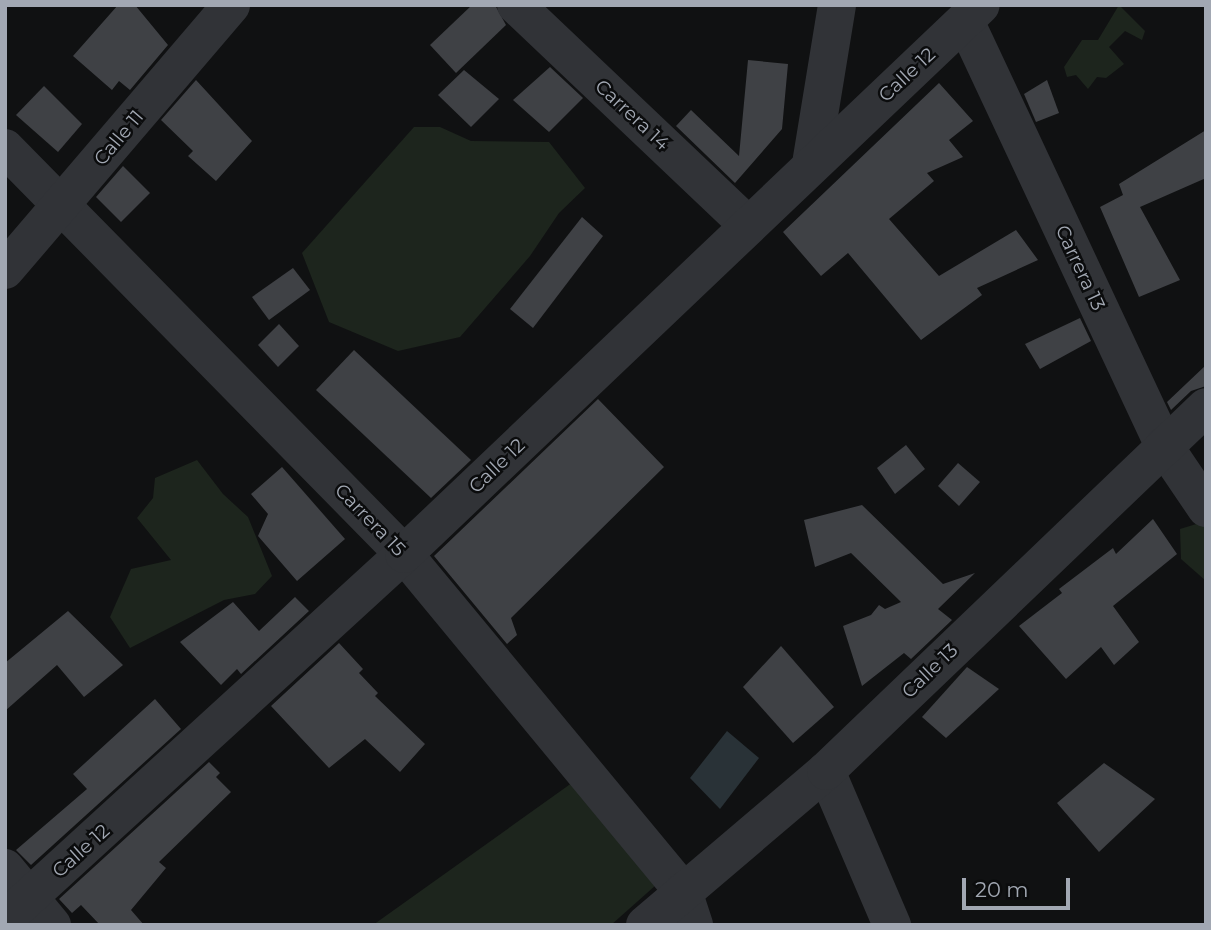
<!DOCTYPE html>
<html>
<head>
<meta charset="utf-8">
<style>
  body { margin:0 }
  #map { position:relative; width:1211px; height:930px; overflow:hidden; background:#101112; font-family:Montserrat,sans-serif }
  div>[style] { position:absolute }
  [style*='--x'] { left:calc(var(--x)*1px); top:calc(var(--y)*1px); width:calc(var(--w)*1px); rotate:calc(var(--a)*1deg) }
  .green>* { inset:0; background:#1d251d }
  .water>* { inset:0; background:#293237 }
  .building>* { inset:0; background:#3f4145 }
  .minor>* { height:38px; margin:-19px; padding:0 19px; transform-origin:19px; border-radius:19px; background:#313337 }
  span { translate:-50% -50%; white-space:nowrap; text-align:center; line-height:1.15; -webkit-text-stroke:5px #0b0c0d; paint-order:stroke }
  .street-label { font-size:19px; color:#a2a8b3 }
  .frame { position:absolute; inset:0; border:7px solid #a2a8b3; pointer-events:none }
  .scale { position:absolute; left:962px; top:878px; width:108px; height:32px; box-sizing:border-box; border:4px solid #a2a8b3; border-top:0; padding-left:9px; font-size:21px; line-height:24px; white-space:nowrap; color:#a2a8b3; -webkit-text-stroke:5px #0b0c0d; paint-order:stroke }
</style>
</head>
<body>
<div id="map">
  <div class="green">
    <div style="clip-path:polygon(1119px 5px,1145px 31px,1142px 40px,1125px 31px,1109px 47px,1124px 64px,1106px 78px,1097px 77px,1088px 89px,1076px 75px,1067px 77px,1064px 67px,1082px 40px,1098px 40px)"></div>
    <div style="clip-path:polygon(414px 127px,440px 127px,471px 141px,549px 142px,585px 188px,559px 213px,530px 256px,460px 337px,398px 351px,329px 322px,302px 253px)"></div>
    <div style="clip-path:polygon(197px 460px,223px 494px,248px 517px,272px 576px,255px 594px,224px 600px,130px 648px,110px 617px,131px 569px,171px 560px,137px 518px,153px 498px,155px 478px)"></div>
    <div style="clip-path:polygon(1206px 521px,1206px 581px,1181px 559px,1180px 529px)"></div>
    <div style="clip-path:polygon(583px 775px,656px 885px,611px 925px,373px 925px)"></div>
  </div>
  <div class="water">
    <div style="clip-path:polygon(727px 731px,759px 758px,720px 809px,690px 778px)"></div>
  </div>
  <div class="building">
    <div style="clip-path:polygon(118px 5px,135px 5px,168px 45px,130px 90px,119px 81px,112px 90px,73px 56px)"></div>
    <div style="clip-path:polygon(472px 5px,495px 5px,506px 25px,456px 73px,430px 45px)"></div>
    <div style="clip-path:polygon(748px 60px,788px 64px,782px 129px,735px 183px,676px 126px,691px 110px,739px 156px)"></div>
    <div style="clip-path:polygon(550px 67px,583px 98px,549px 132px,513px 100px)"></div>
    <div style="clip-path:polygon(464px 70px,499px 99px,471px 127px,438px 95px)"></div>
    <div style="clip-path:polygon(196px 80px,252px 141px,216px 181px,188px 156px,193px 151px,161px 120px)"></div>
    <div style="clip-path:polygon(1047px 80px,1059px 113px,1036px 122px,1024px 94px)"></div>
    <div style="clip-path:polygon(939px 83px,973px 121px,949px 140px,963px 157px,927px 173px,934px 181px,889px 219px,939px 276px,1016px 230px,1038px 260px,977px 288px,982px 295px,921px 340px,848px 253px,821px 276px,783px 232px)"></div>
    <div style="clip-path:polygon(44px 86px,82px 124px,58px 152px,16px 115px)"></div>
    <div style="clip-path:polygon(1206px 130px,1206px 178px,1140px 207px,1180px 280px,1139px 297px,1100px 207px,1123px 195px,1119px 184px)"></div>
    <div style="clip-path:polygon(123px 166px,150px 193px,121px 222px,96px 197px)"></div>
    <div style="clip-path:polygon(582px 217px,603px 236px,533px 328px,510px 309px)"></div>
    <div style="clip-path:polygon(293px 268px,310px 290px,269px 320px,252px 297px)"></div>
    <div style="clip-path:polygon(1080px 318px,1091px 341px,1040px 369px,1025px 344px)"></div>
    <div style="clip-path:polygon(279px 324px,299px 346px,278px 367px,258px 345px)"></div>
    <div style="clip-path:polygon(354px 350px,471px 460px,431px 498px,316px 390px)"></div>
    <div style="clip-path:polygon(1206px 365px,1206px 386px,1191px 391px,1171px 410px,1167px 402px)"></div>
    <div style="clip-path:polygon(598px 399px,664px 467px,511px 618px,517px 635px,507px 644px,434px 556px)"></div>
    <div style="clip-path:polygon(906px 445px,925px 469px,895px 494px,877px 468px)"></div>
    <div style="clip-path:polygon(958px 463px,980px 482px,959px 506px,938px 486px)"></div>
    <div style="clip-path:polygon(282px 467px,345px 539px,297px 581px,258px 536px,268px 514px,251px 494px)"></div>
    <div style="clip-path:polygon(862px 505px,943px 584px,975px 573px,938px 609px,952px 620px,911px 659px,904px 653px,862px 686px,843px 626px,871px 615px,879px 605px,885px 609px,901px 602px,851px 553px,815px 567px,804px 520px)"></div>
    <div style="clip-path:polygon(1153px 519px,1177px 554px,1113px 606px,1139px 642px,1114px 665px,1101px 647px,1066px 679px,1019px 626px,1062px 593px,1059px 589px,1113px 548px,1116px 554px)"></div>
    <div style="clip-path:polygon(295px 597px,309px 611px,241px 674px,237px 669px,221px 685px,180px 642px,233px 602px,259px 631px)"></div>
    <div style="clip-path:polygon(68px 611px,123px 665px,84px 697px,57px 665px,5px 711px,5px 663px)"></div>
    <div style="clip-path:polygon(339px 643px,363px 669px,359px 673px,378px 693px,375px 696px,425px 744px,400px 772px,365px 739px,329px 768px,271px 706px)"></div>
    <div style="clip-path:polygon(781px 646px,834px 707px,793px 743px,743px 687px)"></div>
    <div style="clip-path:polygon(967px 667px,999px 689px,946px 738px,922px 717px)"></div>
    <div style="clip-path:polygon(155px 699px,181px 729px,31px 865px,16px 850px,87px 789px,73px 774px)"></div>
    <div style="clip-path:polygon(209px 762px,220px 773px,216px 777px,231px 792px,159px 862px,166px 868px,131px 910px,144px 925px,100px 925px,81px 905px,72px 913px,59px 899px)"></div>
    <div style="clip-path:polygon(1104px 763px,1155px 799px,1099px 852px,1057px 803px)"></div>
  </div>
  <div class="minor">
    <div style="--x:516;--y:5;--w:320;--a:43.5"></div>
    <div style="--x:965;--y:21;--w:469;--a:64.9"></div>
    <div style="--x:1164;--y:446;--w:75;--a:55.9"></div>
    <div style="--x:5;--y:148;--w:569;--a:45.5"></div>
    <div style="--x:404;--y:554;--w:438;--a:50.4"></div>
    <div style="--x:683;--y:891;--w:36;--a:72"></div>
    <div style="--x:811;--y:164;--w:161;--a:-80.7"></div>
    <div style="--x:5;--y:270;--w:348;--a:-49.5"></div>
    <div style="--x:826;--y:771;--w:168;--a:66.8"></div>
    <div style="--x:5;--y:868;--w:74;--a:50.5"></div>
    <div style="--x:5;--y:919;--w:541;--a:-42.45"></div>
    <div style="--x:404;--y:554;--w:796;--a:-43.58"></div>
    <div style="--x:645;--y:925;--w:238;--a:-40.4"></div>
    <div style="--x:826;--y:771;--w:526;--a:-43.77"></div>
  </div>
  <div class="street-label">
    <span style="left:907px;top:75px;rotate:-43deg">Calle 12</span>
    <span style="left:632px;top:115px;rotate:43deg">Carrera 14</span>
    <span style="left:119px;top:138px;rotate:-50deg">Calle 11</span>
    <span style="left:1080px;top:268px;rotate:65deg">Carrera 13</span>
    <span style="left:497px;top:466px;rotate:-44deg">Calle 12</span>
    <span style="left:370px;top:520px;rotate:46deg">Carrera 15</span>
    <span style="left:930px;top:671px;rotate:-44deg">Calle 13</span>
    <span style="left:81px;top:851px;rotate:-42deg">Calle 12</span>
  </div>
  <div class="frame"></div>
  <div class="scale">20 m</div>
</div>
</body>
</html>
